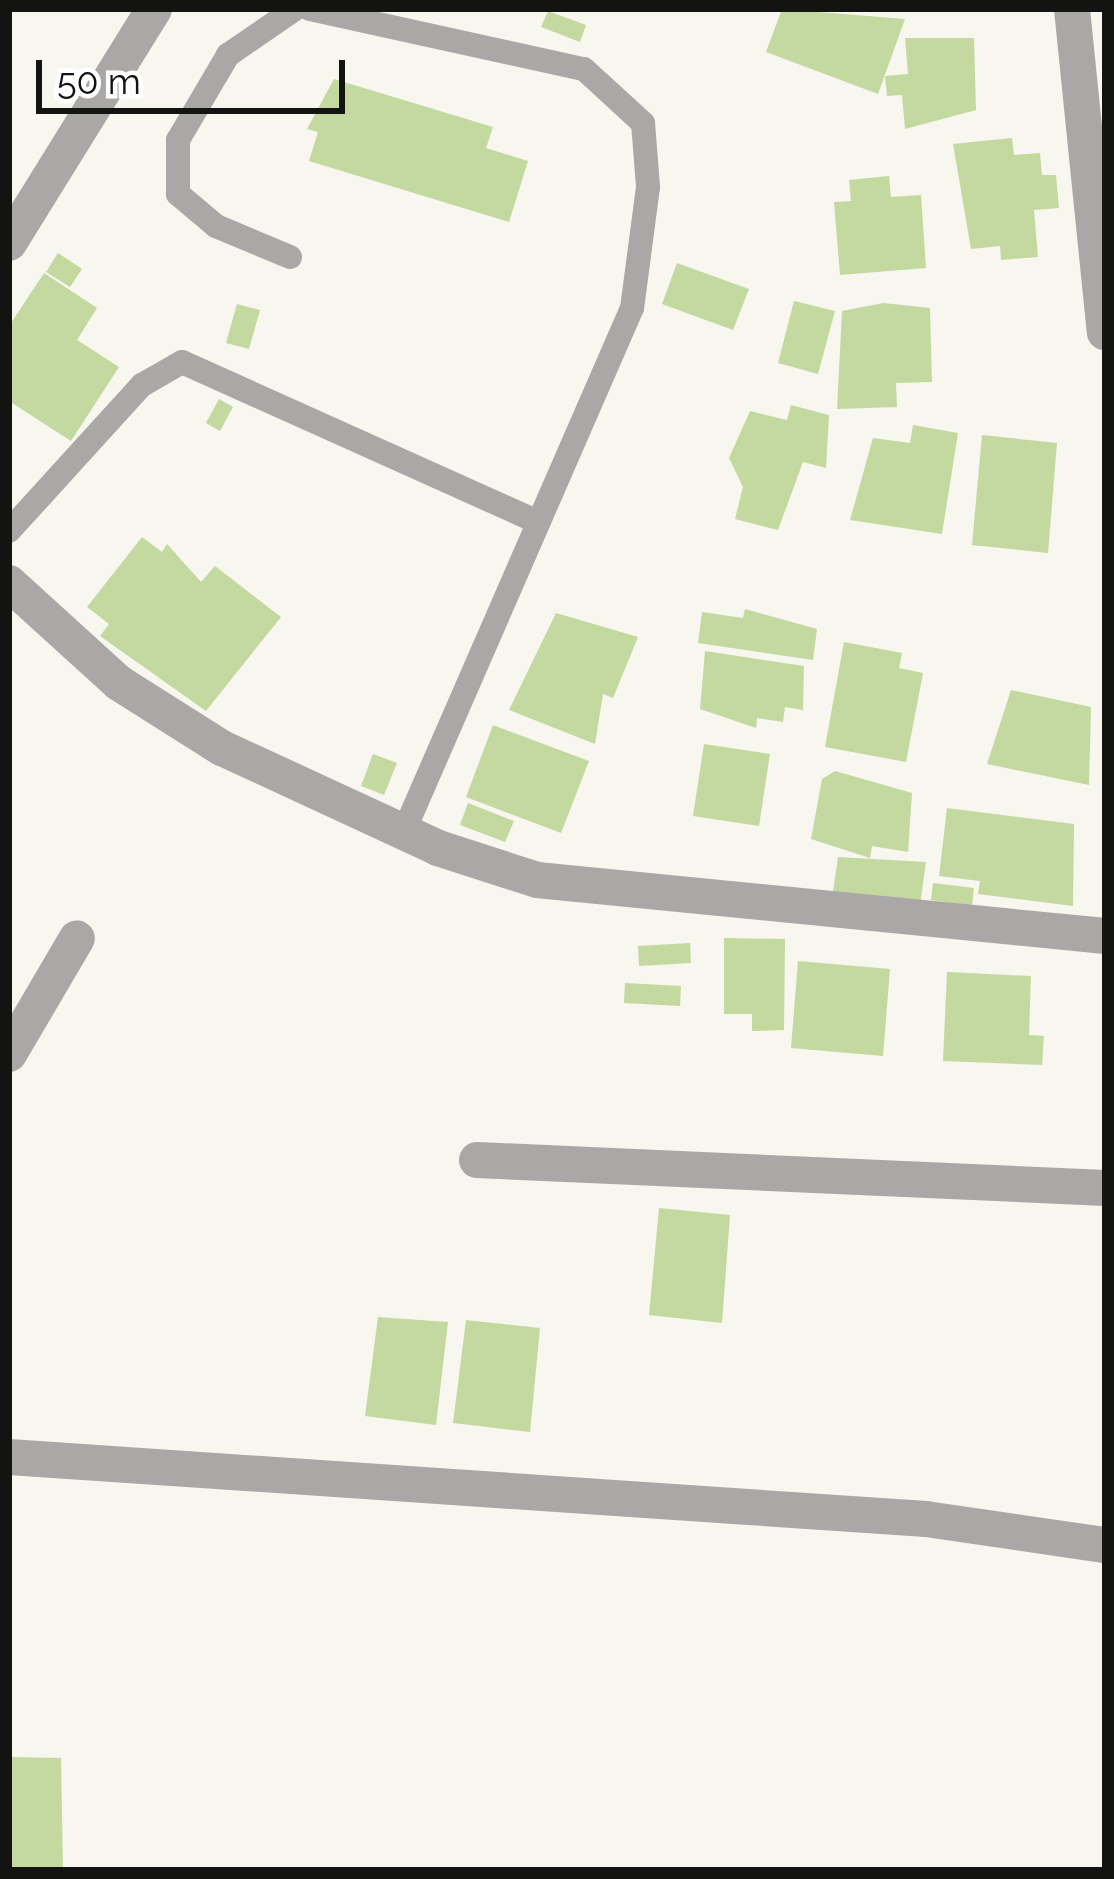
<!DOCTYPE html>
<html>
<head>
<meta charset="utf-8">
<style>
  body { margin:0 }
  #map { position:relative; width:1114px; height:1879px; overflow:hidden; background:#f7f6ef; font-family:Raleway,sans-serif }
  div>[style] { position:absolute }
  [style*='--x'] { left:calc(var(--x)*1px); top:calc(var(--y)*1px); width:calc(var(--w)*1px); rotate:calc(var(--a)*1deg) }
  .building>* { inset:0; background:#c3d99f }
  .service>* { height:24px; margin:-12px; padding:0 12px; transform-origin:12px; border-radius:12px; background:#aaa8a6 }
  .minor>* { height:36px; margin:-18px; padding:0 18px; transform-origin:18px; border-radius:18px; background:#aaa8a6 }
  span { translate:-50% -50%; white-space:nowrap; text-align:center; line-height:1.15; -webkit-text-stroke:10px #fff; paint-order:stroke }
  .frame { position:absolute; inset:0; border:12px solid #131311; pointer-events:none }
  .scale { position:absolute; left:36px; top:60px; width:309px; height:54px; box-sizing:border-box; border:6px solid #131311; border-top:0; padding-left:15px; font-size:36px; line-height:42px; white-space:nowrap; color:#131311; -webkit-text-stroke:9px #fff; paint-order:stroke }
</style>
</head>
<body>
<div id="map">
  <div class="building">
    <div style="clip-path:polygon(782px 9px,905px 19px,878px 94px,766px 52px)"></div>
    <div style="clip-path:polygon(548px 11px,586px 25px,580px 42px,541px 27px)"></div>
    <div style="clip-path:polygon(905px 38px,974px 38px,976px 110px,905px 129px,902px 95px,887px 96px,885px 76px,908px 74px)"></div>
    <div style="clip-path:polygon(334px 79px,493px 127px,486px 148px,528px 161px,509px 222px,309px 161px,318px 132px,307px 129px)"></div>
    <div style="clip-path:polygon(1012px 138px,1014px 155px,1040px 153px,1042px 175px,1056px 175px,1059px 208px,1034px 210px,1038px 257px,1001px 260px,1000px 246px,971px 249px,953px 144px)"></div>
    <div style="clip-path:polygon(889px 176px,891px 197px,921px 195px,926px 268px,840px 275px,834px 202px,851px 201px,849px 180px)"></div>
    <div style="clip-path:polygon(58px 253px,82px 269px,70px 287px,46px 272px)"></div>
    <div style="clip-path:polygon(677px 263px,749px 289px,733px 330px,662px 304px)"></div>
    <div style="clip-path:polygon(44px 273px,97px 308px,77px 340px,119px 367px,71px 441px,9px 401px,9px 326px)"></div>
    <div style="clip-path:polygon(794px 301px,835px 311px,818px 374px,778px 363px)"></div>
    <div style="clip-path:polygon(883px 303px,930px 308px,932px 382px,896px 383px,897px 407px,837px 409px,842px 311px)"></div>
    <div style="clip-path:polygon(237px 304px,260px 310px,249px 349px,226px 343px)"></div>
    <div style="clip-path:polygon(219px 399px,233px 407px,220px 431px,206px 423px)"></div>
    <div style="clip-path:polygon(791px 405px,829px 415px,826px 468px,803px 462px,778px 530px,735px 519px,743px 487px,729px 458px,750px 411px,787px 420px)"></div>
    <div style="clip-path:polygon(913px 425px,958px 433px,942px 534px,850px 520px,873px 438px,910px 443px)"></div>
    <div style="clip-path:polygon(982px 435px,1057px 443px,1048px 553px,972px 545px)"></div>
    <div style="clip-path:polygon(142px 537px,162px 552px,167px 544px,201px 582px,215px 566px,281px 617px,206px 711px,100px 636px,109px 624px,87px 607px)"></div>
    <div style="clip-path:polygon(745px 609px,817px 629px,813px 660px,698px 643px,702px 612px,743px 618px)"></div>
    <div style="clip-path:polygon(556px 613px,638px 637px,613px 698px,603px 694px,595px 744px,509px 710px)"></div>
    <div style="clip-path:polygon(844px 642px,902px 653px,899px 668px,923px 673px,906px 762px,825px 747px)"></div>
    <div style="clip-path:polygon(705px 651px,804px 666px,803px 710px,785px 707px,783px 722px,757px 718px,756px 728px,700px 709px)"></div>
    <div style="clip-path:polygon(1011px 690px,1091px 707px,1089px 785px,987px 764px)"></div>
    <div style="clip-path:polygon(493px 725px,589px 761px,561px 833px,466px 797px)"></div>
    <div style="clip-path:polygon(704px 744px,770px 754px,759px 826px,693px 816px)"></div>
    <div style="clip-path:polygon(373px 754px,397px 763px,384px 795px,361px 786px)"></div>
    <div style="clip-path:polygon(835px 771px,912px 793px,908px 852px,872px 846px,870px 858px,811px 839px,822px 779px)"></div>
    <div style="clip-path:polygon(468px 803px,514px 821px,505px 842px,460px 825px)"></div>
    <div style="clip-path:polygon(947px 808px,1074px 824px,1073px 906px,978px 894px,980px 881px,939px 876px)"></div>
    <div style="clip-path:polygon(838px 857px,926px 862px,920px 905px,833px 892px)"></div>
    <div style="clip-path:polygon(933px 883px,974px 888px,972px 906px,931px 900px)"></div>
    <div style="clip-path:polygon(724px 938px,785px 939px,784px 1030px,752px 1031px,752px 1014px,724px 1014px)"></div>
    <div style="clip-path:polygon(690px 943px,691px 963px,639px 966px,638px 946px)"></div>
    <div style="clip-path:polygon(798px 961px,890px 969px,883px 1056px,791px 1048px)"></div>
    <div style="clip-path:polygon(947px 972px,1031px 976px,1029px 1035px,1044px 1036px,1042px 1065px,943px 1061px)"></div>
    <div style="clip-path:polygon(625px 983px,681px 986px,680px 1006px,624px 1003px)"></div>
    <div style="clip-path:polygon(659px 1208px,730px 1215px,722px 1323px,649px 1315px)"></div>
    <div style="clip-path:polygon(378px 1317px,448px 1322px,436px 1425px,365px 1416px)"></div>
    <div style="clip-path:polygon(466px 1320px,540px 1328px,530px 1432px,453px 1423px)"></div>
    <div style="clip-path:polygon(9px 1757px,61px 1758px,63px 1870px,9px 1870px)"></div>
  </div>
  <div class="service">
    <div style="--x:310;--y:9;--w:280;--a:12.4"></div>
    <div style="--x:584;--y:69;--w:80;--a:42.5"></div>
    <div style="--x:643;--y:123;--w:64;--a:85.5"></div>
    <div style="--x:648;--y:187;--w:122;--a:97.5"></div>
    <div style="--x:632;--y:308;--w:571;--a:113.55"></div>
    <div style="--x:290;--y:257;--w:80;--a:-157.3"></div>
    <div style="--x:216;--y:226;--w:50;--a:-139.9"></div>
    <div style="--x:178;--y:194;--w:54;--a:-90"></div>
    <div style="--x:178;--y:140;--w:99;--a:-59.5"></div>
    <div style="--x:228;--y:55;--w:81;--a:-34.5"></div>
    <div style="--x:9;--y:531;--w:197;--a:-47.7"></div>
    <div style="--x:142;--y:385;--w:46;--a:-29.9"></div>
    <div style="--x:182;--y:362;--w:390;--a:24.2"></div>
  </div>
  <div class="minor">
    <div style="--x:1072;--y:9;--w:325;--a:84.2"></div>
    <div style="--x:9;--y:243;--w:275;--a:-58.2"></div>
    <div style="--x:9;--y:583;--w:149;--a:42.3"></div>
    <div style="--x:119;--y:683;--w:122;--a:32.3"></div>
    <div style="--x:222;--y:748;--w:238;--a:24.8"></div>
    <div style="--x:438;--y:848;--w:104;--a:17.9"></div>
    <div style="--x:537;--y:880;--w:571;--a:5.63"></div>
    <div style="--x:9;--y:1054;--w:134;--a:-59.6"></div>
    <div style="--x:477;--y:1160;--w:629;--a:2.55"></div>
    <div style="--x:9;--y:1457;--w:919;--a:3.87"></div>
    <div style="--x:926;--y:1519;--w:181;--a:8.3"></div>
  </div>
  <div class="frame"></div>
  <div class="scale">50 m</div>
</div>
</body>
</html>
